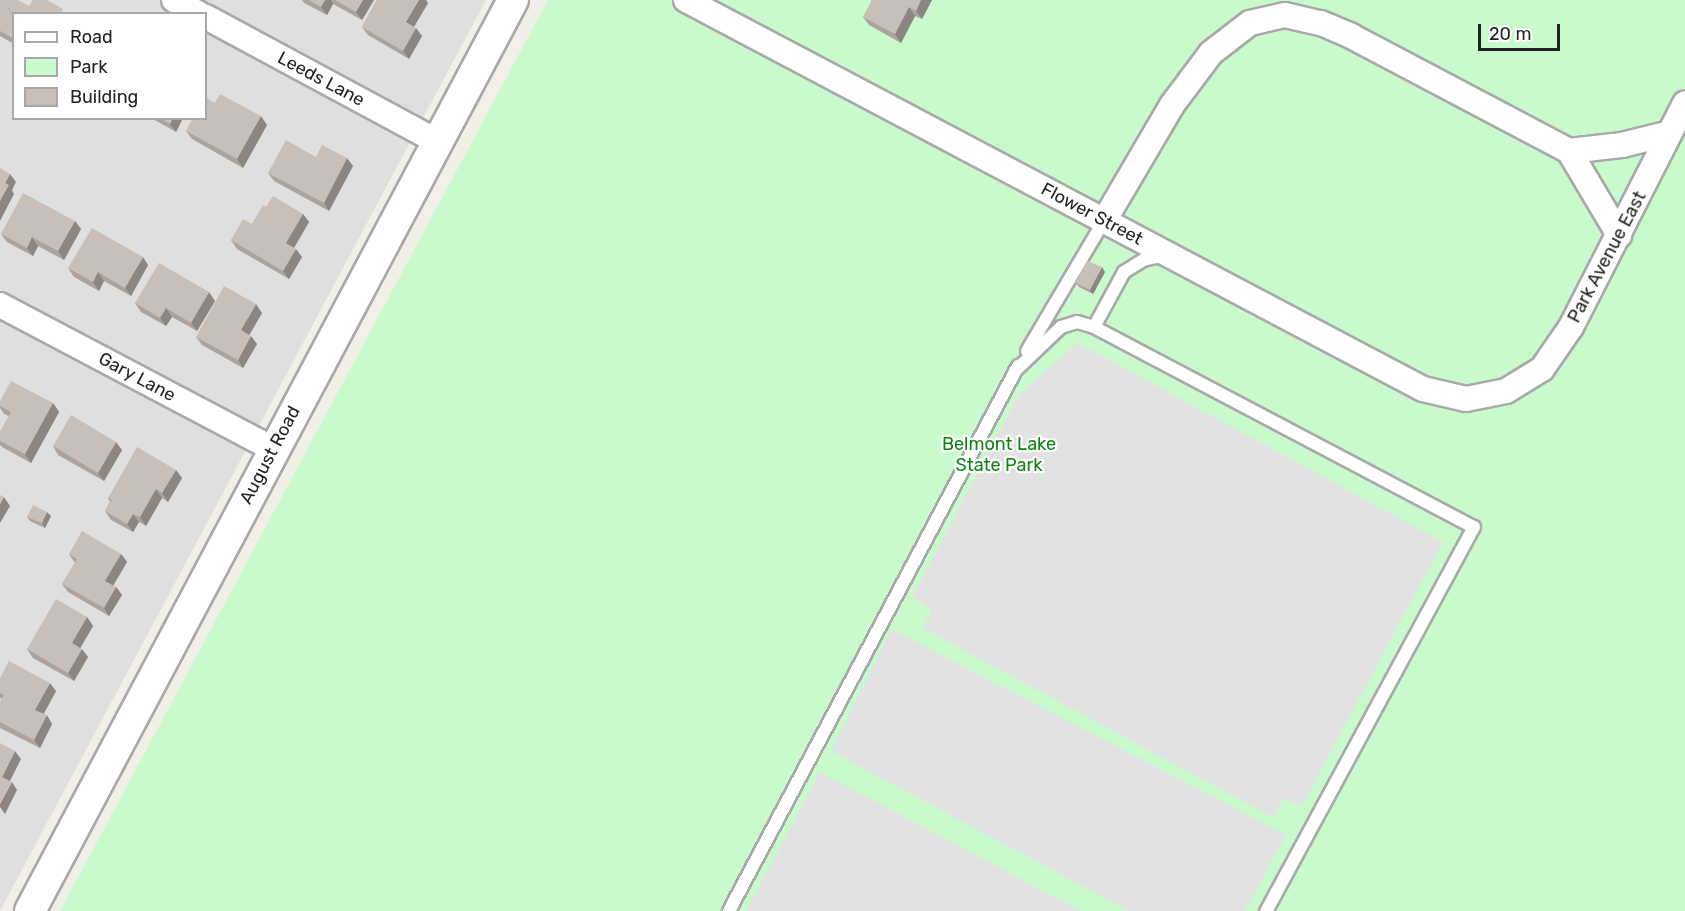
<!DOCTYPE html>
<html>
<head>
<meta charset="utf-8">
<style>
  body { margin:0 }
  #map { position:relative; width:1685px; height:911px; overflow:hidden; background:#f2efe9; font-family:Rubik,sans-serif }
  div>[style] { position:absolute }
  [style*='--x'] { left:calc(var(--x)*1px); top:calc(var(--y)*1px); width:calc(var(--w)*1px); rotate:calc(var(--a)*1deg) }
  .residential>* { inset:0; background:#e0dfdf }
  .park>* { inset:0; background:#c8facc }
  .parking>* { inset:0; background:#e2e2e2 }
  .roads { filter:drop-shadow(2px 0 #a9a9a9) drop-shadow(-2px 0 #a9a9a9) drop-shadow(0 2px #a9a9a9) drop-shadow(0 -2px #a9a9a9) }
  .service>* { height:12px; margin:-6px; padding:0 6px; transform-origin:6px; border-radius:6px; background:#fff }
  .minor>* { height:24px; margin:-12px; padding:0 12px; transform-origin:12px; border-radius:12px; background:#fff }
  .tertiary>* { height:30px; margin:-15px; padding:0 15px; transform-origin:15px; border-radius:15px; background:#fff }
  .wall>* { inset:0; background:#aba49e }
  .shaded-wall>* { inset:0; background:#8b8681 }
  .building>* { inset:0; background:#c7bfb8 }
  span { translate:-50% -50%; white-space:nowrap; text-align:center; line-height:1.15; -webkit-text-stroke:4.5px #fff; paint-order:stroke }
  .street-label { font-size:18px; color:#222 }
  .park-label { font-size:18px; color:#0c8416 }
  .legend { position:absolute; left:12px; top:12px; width:195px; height:108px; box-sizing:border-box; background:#fff; border:2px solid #a7a7a7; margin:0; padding:8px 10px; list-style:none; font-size:18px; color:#222 }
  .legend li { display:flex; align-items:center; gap:12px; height:30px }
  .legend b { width:30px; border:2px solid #a7a7a7 }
  .scale { position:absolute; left:1478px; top:24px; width:82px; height:27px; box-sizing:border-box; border:3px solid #222; border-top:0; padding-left:8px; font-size:18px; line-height:21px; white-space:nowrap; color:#222; -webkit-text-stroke:4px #fff; paint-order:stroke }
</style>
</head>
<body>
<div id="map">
  <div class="residential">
    <div style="clip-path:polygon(evenodd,0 0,486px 0,0 911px,0 0,14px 14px,206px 14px,206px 118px,14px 118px,14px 14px)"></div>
  </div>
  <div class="park">
    <div style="clip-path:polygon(548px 0,1685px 0,1685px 911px,60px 911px)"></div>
  </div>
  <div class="parking">
    <div style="clip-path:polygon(1078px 343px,1443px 542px,1302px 806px,1283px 798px,1274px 818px,923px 628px,932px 610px,912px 597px,1019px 394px)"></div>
    <div style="clip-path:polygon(892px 629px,1286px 835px,1245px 911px,1129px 911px,831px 751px)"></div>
    <div style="clip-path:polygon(820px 772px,1081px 911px,746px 911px)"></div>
  </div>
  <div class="roads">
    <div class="service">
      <div style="--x:1094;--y:327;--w:63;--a:-61.4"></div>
      <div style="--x:1124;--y:272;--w:22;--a:-32"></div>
      <div style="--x:1143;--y:260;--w:22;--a:-13"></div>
      <div style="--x:1027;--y:351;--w:151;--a:-59.4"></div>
      <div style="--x:1015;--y:371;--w:64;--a:-43.7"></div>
      <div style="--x:1061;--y:327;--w:17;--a:-17"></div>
      <div style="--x:1077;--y:322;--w:18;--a:16"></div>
      <div style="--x:1094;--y:327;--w:429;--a:27.8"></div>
      <div style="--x:1474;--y:527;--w:437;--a:118.4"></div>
      <div style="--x:729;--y:911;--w:617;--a:-62.06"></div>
    </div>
    <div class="minor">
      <div style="--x:174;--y:0;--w:29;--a:29"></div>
      <div style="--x:686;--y:0;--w:833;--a:27.83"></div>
      <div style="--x:1423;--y:389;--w:44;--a:13.1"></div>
      <div style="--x:1466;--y:399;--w:41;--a:-11.3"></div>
      <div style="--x:1506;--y:391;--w:42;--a:-31.4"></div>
      <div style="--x:1542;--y:369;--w:51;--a:-55.4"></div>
      <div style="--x:1571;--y:327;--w:251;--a:-63"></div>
      <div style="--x:206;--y:17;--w:261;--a:28.3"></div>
      <div style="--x:1569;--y:151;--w:53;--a:-6.5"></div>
      <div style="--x:1622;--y:145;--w:49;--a:-14"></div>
      <div style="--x:1104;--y:221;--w:134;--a:-59.6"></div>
      <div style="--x:1172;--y:105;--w:65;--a:-53.1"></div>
      <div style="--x:1211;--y:53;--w:49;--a:-37.6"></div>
      <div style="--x:1250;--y:23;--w:36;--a:-13"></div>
      <div style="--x:1285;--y:15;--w:37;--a:13"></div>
      <div style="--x:1321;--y:23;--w:33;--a:23"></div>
      <div style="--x:1351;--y:36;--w:246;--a:27.8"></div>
      <div style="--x:1569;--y:151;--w:98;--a:59.2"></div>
      <div style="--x:0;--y:305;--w:309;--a:27.8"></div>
    </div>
    <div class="tertiary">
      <div style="--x:30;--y:911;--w:1031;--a:-62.07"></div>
    </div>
  </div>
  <div class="wall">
    <div style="clip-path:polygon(0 0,29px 6px,47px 0,14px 14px,14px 44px,0 36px)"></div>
    <div style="clip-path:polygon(302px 0,374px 0,362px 20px,333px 4px,327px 15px,304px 3px)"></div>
    <div style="clip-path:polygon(377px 0,426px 0,428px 3px,414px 27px,422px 36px,409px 59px,368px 35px,362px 27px)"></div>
    <div style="clip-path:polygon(871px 0,932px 0,922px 19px,915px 16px,901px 43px,869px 25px,863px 17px,872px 1px)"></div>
    <div style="clip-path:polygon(215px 103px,267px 125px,243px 168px,192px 139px,186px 131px)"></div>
    <div style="clip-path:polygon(151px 118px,183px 118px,176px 132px)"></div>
    <div style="clip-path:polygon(353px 166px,329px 211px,274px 181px,268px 173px)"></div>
    <div style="clip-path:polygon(266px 207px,303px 214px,309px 222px,294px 248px,302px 257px,289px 279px,237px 249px,231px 240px,252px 224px)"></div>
    <div style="clip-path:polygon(75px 221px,81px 229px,64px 260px,38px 246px,33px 256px,7px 242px,1px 234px)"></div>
    <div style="clip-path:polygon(148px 265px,131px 296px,104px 281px,99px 291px,74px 277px,68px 268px)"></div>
    <div style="clip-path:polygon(1105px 272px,1093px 294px,1079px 287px,1076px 283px)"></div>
    <div style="clip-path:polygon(215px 301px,197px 331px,172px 317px,166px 326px,141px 312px,135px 303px)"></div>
    <div style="clip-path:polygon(262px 313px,249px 335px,257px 344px,243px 368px,202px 345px,196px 337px)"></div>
    <div style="clip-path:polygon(0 401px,53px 403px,59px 412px,31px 463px,2px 447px,0 445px,0 432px,9px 416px,4px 414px,0 408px)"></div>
    <div style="clip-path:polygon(53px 446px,122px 450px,104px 481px,58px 455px)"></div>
    <div style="clip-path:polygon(176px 470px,182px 478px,168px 502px,162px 498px,146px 526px,139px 522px,133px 532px,111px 520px,105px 511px,110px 502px,108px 498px)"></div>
    <div style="clip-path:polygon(51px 516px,45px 528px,30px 521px,27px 517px)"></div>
    <div style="clip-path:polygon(69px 554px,121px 554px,127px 562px,113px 586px,116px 587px,122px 595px,109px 616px,68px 592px,62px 584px,75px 563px)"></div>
    <div style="clip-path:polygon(87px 617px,93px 626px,80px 648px,88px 657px,74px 681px,33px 658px,27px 649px)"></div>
    <div style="clip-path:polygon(0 678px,56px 691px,44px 714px,52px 724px,40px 748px,0 728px,0 702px,2px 699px,0 698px)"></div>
  </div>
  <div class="shaded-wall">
    <div style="clip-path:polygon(325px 0,331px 0,333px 4px,327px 15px,321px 7px)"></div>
    <div style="clip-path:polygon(363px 0,374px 0,362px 20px,356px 12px)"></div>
    <div style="clip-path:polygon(419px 0,426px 0,428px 3px,412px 30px,406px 22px)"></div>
    <div style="clip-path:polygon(921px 0,932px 0,922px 19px,916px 11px)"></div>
    <div style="clip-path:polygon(909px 7px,915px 16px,901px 43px,895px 34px)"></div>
    <div style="clip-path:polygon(416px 28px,422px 36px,409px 59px,403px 51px)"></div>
    <div style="clip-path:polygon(261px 116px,267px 125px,243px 168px,237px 159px)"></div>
    <div style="clip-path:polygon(173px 118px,183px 118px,176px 132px,170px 124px)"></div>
    <div style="clip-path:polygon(347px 158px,353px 166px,329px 211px,324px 203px)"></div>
    <div style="clip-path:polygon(10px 174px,16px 182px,12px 190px,14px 194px,0 221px,0 201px,5px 183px)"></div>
    <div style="clip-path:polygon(303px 214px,309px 222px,292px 251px,286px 243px)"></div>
    <div style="clip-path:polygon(75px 221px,81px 229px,64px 260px,58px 251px)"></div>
    <div style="clip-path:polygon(32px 237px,38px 246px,33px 256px,27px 248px)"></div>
    <div style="clip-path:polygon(296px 249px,302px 257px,289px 279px,283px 271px)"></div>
    <div style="clip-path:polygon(143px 257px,148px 265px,131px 296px,125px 288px)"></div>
    <div style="clip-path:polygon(1102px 267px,1105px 272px,1093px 294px,1090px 290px)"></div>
    <div style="clip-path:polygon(98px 272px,104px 281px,99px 291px,93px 282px)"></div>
    <div style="clip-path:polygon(209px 292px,215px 301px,197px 331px,191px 323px)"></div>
    <div style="clip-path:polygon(256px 304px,262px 313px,247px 339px,241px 330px)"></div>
    <div style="clip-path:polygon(166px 308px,172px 317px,166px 326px,160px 318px)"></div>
    <div style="clip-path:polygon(251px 336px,257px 344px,243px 368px,238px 360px)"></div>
    <div style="clip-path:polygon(53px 403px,59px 412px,31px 463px,25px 454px)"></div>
    <div style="clip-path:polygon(116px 442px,122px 450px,104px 481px,98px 473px)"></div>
    <div style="clip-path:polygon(176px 470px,182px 478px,168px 502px,162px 493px)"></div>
    <div style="clip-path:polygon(156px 489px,162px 498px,146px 526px,140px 517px)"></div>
    <div style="clip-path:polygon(4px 497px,10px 506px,0 523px,0 504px)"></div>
    <div style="clip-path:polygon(47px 512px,51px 516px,45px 528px,42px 523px)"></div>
    <div style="clip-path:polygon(133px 514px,139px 522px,133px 532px,127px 524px)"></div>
    <div style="clip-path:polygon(121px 554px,127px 562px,111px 589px,105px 581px)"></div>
    <div style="clip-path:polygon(116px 587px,122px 595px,109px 616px,104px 608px)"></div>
    <div style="clip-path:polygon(87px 617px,93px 626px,78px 652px,72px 643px)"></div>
    <div style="clip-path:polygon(82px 649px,88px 657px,74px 681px,68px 673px)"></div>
    <div style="clip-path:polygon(50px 683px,56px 691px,41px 718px,35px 710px)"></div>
    <div style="clip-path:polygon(47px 715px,52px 724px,40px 748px,34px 740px)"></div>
    <div style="clip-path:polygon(15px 751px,21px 759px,8px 785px,2px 777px)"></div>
    <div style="clip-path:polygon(12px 782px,17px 790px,5px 814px,0 807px,0 804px)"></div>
  </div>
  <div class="building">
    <div style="clip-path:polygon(0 0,18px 0,29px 6px,33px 0,47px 0,63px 9px,61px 14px,14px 14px,14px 39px,0 31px)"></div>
    <div style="clip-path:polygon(309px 0,325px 0,321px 7px)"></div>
    <div style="clip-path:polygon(335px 0,363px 0,356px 12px)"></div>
    <div style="clip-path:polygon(377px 0,419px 0,406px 22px,416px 28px,403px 51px,362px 27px)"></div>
    <div style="clip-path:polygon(872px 0,921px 0,916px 11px,909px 7px,895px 34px,863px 17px)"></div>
    <div style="clip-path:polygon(220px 94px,261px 116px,237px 159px,186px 131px,193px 118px,206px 118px,206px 98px,215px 103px)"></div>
    <div style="clip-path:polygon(160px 118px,173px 118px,170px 124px)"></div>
    <div style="clip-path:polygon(286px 140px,316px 157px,322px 145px,347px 158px,324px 203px,268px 173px)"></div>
    <div style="clip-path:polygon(0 168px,10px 174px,5px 183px,9px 185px,0 201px)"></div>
    <div style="clip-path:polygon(23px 193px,75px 221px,58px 251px,32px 237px,27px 248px,1px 234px)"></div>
    <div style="clip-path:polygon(273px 196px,303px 214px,286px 243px,296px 249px,283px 271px,231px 240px,243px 219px,252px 224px,263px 205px,266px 207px)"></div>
    <div style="clip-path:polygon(92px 228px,143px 257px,125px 288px,98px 272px,93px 282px,68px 268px)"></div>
    <div style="clip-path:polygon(1087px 261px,1102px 267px,1090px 290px,1076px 283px)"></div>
    <div style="clip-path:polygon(159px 263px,209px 292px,191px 323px,166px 308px,160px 318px,135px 303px)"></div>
    <div style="clip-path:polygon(224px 286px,256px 304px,241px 330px,251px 336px,238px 360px,196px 337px)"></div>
    <div style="clip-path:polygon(11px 381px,53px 403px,25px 454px,0 441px,0 432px,11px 412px,0 406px,0 401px)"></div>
    <div style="clip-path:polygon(71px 415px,116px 442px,98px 473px,53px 446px)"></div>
    <div style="clip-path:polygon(137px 447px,176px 470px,162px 493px,156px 489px,140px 517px,133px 514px,127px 524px,105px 511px,112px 500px,108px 498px)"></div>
    <div style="clip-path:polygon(0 495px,4px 497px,0 504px)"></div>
    <div style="clip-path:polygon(33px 505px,47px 512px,42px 523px,27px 517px)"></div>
    <div style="clip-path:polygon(82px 531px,121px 554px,105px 581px,116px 587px,104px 608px,62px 584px,77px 559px,69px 554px)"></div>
    <div style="clip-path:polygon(56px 599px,87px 617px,72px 643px,82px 649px,68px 673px,27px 649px)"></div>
    <div style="clip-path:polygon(9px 661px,50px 683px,35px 710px,47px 715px,34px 740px,0 722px,0 702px,4px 695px,0 693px,0 678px)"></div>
    <div style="clip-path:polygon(0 743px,15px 751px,2px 777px,12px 782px,0 804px)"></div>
  </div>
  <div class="street-label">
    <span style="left:321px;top:79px;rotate:28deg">Leeds Lane</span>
    <span style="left:1092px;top:214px;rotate:28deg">Flower Street</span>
    <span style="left:1607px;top:257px;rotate:-62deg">Park Avenue East</span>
    <span style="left:137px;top:377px;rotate:28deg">Gary Lane</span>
    <span style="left:270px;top:455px;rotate:-62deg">August Road</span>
  </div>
  <div class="park-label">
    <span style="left:999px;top:455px">Belmont Lake<br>State Park</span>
  </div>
  <ul class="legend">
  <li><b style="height:8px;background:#fff"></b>Road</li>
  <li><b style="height:16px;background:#c8facc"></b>Park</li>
  <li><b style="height:16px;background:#c7bfb8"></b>Building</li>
  </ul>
  <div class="scale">20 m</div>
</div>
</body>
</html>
